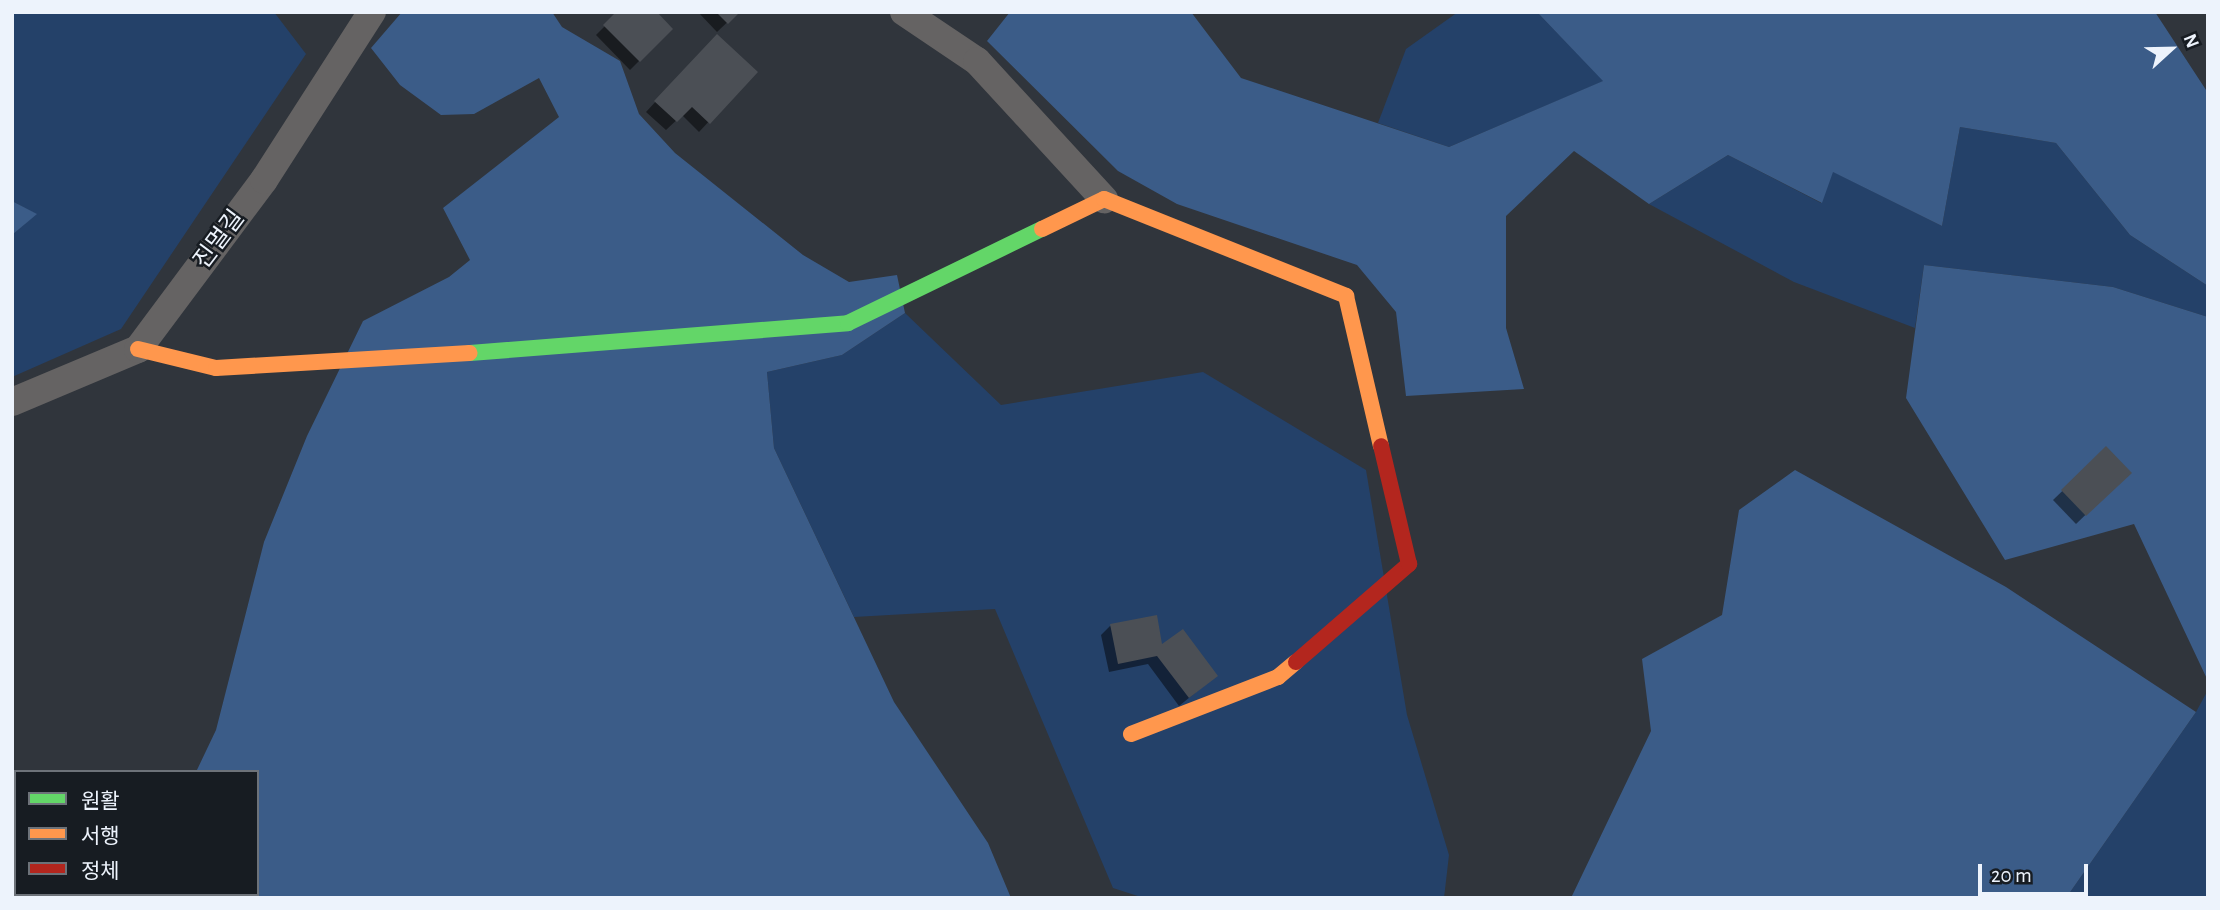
<!DOCTYPE html>
<html>
<head>
<meta charset="utf-8">
<style>
  body { margin:0 }
  #map { position:relative; width:2220px; height:910px; overflow:hidden; background:#30353c; font-family:"Alegreya Sans","Noto Sans KR",sans-serif }
  div>[style] { position:absolute }
  [style*='--x'] { left:calc(var(--x)*1px); top:calc(var(--y)*1px); width:calc(var(--w)*1px); rotate:calc(var(--a)*1deg) }
  .green>* { inset:0; background:#244169 }
  .forest>* { inset:0; background:#3b5c88 }
  .shadow>* { inset:0; background:#0007 }
  .building>* { inset:0; background:#4b4f55 }
  .street>* { height:28px; margin:-14px; padding:0 14px; transform-origin:14px; border-radius:14px; background:#656363 }
  .fast>* { height:16px; margin:-8px; padding:0 8px; transform-origin:8px; border-radius:8px; background:#63d668 }
  .slow>* { height:16px; margin:-8px; padding:0 8px; transform-origin:8px; border-radius:8px; background:#ff974d }
  .jam>* { height:16px; margin:-8px; padding:0 8px; transform-origin:8px; border-radius:8px; background:#b3261e }
  span { translate:-50% -50%; white-space:nowrap; text-align:center; line-height:1.15; -webkit-text-stroke:5px #171c22; paint-order:stroke }
  .street-label { font-size:24px; color:#edf3fc }
  .frame { position:absolute; inset:0; border:14px solid #edf3fc; pointer-events:none }
  .legend { position:absolute; left:14px; top:770px; width:245px; height:126px; box-sizing:border-box; background:#171c22; border:2px solid #6d7279; margin:0; padding:9px 12px; list-style:none; font-size:21px; color:#edf3fc }
  .legend li { display:flex; align-items:center; gap:14px; height:35px }
  .legend b { width:35px; border:2px solid #6d7279 }
  .north { position:absolute; left:2136px; top:14px; width:70px; height:70px; -webkit-text-stroke:5px #171c22; paint-order:stroke; rotate:68deg; font-size:19px; font-weight:700; line-height:28px; text-align:center; color:#edf3fc }
  .north::after { content:''; display:block; margin:auto; width:24px; height:32px; background:#edf3fc; clip-path:polygon(50% 0,100% 100%,50% 72%,0 100%) }
  .scale { position:absolute; left:1978px; top:864px; width:110px; height:32px; box-sizing:border-box; border:4px solid #edf3fc; border-top:0; padding-left:9px; font-size:21px; line-height:24px; white-space:nowrap; color:#edf3fc; -webkit-text-stroke:5px #171c22; paint-order:stroke }
</style>
</head>
<body>
<div id="map">
  <div class="green">
    <div style="clip-path:polygon(12px 12px,274px 12px,306px 54px,121px 329px,12px 377px,12px 235px,36px 214px,12px 201px)"></div>
    <div style="clip-path:polygon(1458px 12px,1537px 12px,1604px 81px,1449px 147px,1378px 123px,1406px 49px)"></div>
    <div style="clip-path:polygon(1960px 127px,2056px 143px,2130px 235px,2208px 286px,2208px 317px,2113px 287px,1924px 265px,1915px 328px,1794px 282px,1649px 204px,1728px 155px,1821px 203px,1832px 171px,1942px 226px)"></div>
    <div style="clip-path:polygon(905px 313px,1001px 405px,1203px 372px,1366px 470px,1407px 715px,1449px 855px,1444px 898px,1144px 898px,1113px 888px,995px 609px,854px 617px,774px 448px,767px 372px,842px 355px)"></div>
    <div style="clip-path:polygon(2208px 690px,2208px 898px,2066px 898px,2196px 712px)"></div>
  </div>
  <div class="forest">
    <div style="clip-path:polygon(402px 12px,552px 12px,562px 27px,620px 61px,639px 114px,675px 153px,803px 255px,849px 282px,897px 275px,905px 313px,842px 355px,767px 372px,774px 448px,894px 702px,988px 843px,1011px 898px,138px 898px,257px 894px,257px 772px,196px 772px,216px 730px,264px 542px,307px 436px,363px 321px,449px 277px,470px 260px,443px 208px,559px 117px,539px 78px,474px 114px,441px 115px,400px 85px,371px 48px)"></div>
    <div style="clip-path:polygon(1010px 12px,1191px 12px,1241px 78px,1449px 147px,1603px 81px,1537px 12px,2155px 12px,2208px 93px,2208px 286px,2130px 235px,2056px 143px,1960px 127px,1942px 226px,1833px 172px,1822px 203px,1728px 155px,1649px 204px,1574px 151px,1506px 216px,1506px 328px,1524px 389px,1406px 396px,1396px 312px,1357px 265px,1177px 204px,1118px 171px,987px 41px)"></div>
    <div style="clip-path:polygon(12px 201px,37px 214px,12px 235px)"></div>
    <div style="clip-path:polygon(1924px 265px,2113px 287px,2208px 317px,2208px 681px,2134px 524px,2005px 560px,1906px 398px)"></div>
    <div style="clip-path:polygon(1795px 470px,2006px 587px,2196px 712px,2066px 898px,1571px 898px,1651px 731px,1642px 659px,1722px 615px,1739px 510px)"></div>
  </div>
  <div class="shadow">
    <div style="clip-path:polygon(619px 12px,671px 29px,630px 70px,596px 35px)"></div>
    <div style="clip-path:polygon(698px 12px,738px 12px,717px 32px)"></div>
    <div style="clip-path:polygon(708px 45px,755px 72px,699px 132px,682px 115px,666px 130px,646px 112px)"></div>
    <div style="clip-path:polygon(2106px 449px,2129px 473px,2076px 524px,2053px 500px)"></div>
    <div style="clip-path:polygon(1110px 626px,1161px 647px,1216px 676px,1179px 706px,1148px 664px,1109px 672px,1101px 635px)"></div>
  </div>
  <div class="building">
    <div style="clip-path:polygon(616px 12px,657px 12px,673px 29px,640px 62px,603px 25px)"></div>
    <div style="clip-path:polygon(716px 12px,740px 12px,728px 24px)"></div>
    <div style="clip-path:polygon(717px 34px,758px 72px,710px 124px,692px 107px,677px 122px,654px 101px)"></div>
    <div style="clip-path:polygon(2106px 446px,2132px 473px,2086px 516px,2061px 490px)"></div>
    <div style="clip-path:polygon(1157px 615px,1162px 644px,1183px 629px,1218px 676px,1189px 698px,1157px 656px,1118px 664px,1110px 624px)"></div>
  </div>
  <div class="street">
    <div style="--x:904;--y:12;--w:88;--a:33.9"></div>
    <div style="--x:977;--y:61;--w:188;--a:47.4"></div>
    <div style="--x:12;--y:402;--w:137;--a:-22.8"></div>
    <div style="--x:138;--y:349;--w:211;--a:-53.3"></div>
    <div style="--x:264;--y:180;--w:200;--a:-57.3"></div>
  </div>
  <div class="fast">
    <div style="--x:470;--y:353;--w:379;--a:-4.5"></div>
    <div style="--x:848;--y:323;--w:216;--a:-25.9"></div>
  </div>
  <div class="slow">
    <div style="--x:1042;--y:229;--w:69;--a:-25.8"></div>
    <div style="--x:1104;--y:199;--w:261;--a:21.8"></div>
    <div style="--x:1346;--y:296;--w:154;--a:76.9"></div>
    <div style="--x:138;--y:349;--w:80;--a:13.7"></div>
    <div style="--x:216;--y:368;--w:254;--a:-3.4"></div>
    <div style="--x:1131;--y:734;--w:158;--a:-21.2"></div>
    <div style="--x:1278;--y:677;--w:23;--a:-40"></div>
  </div>
  <div class="jam">
    <div style="--x:1296;--y:662;--w:150;--a:-40.9"></div>
    <div style="--x:1409;--y:564;--w:121;--a:-103.3"></div>
  </div>
  <div class="street-label">
    <span style="left:220px;top:240px;rotate:-53deg">진멀길</span>
  </div>
  <div class="frame"></div>
  <ul class="legend">
  <li><b style="height:9px;background:#63d668"></b>원활</li>
  <li><b style="height:9px;background:#ff974d"></b>서행</li>
  <li><b style="height:9px;background:#b3261e"></b>정체</li>
  </ul>
  <div class="north">N</div>
  <div class="scale">20 m</div>
</div>
</body>
</html>
